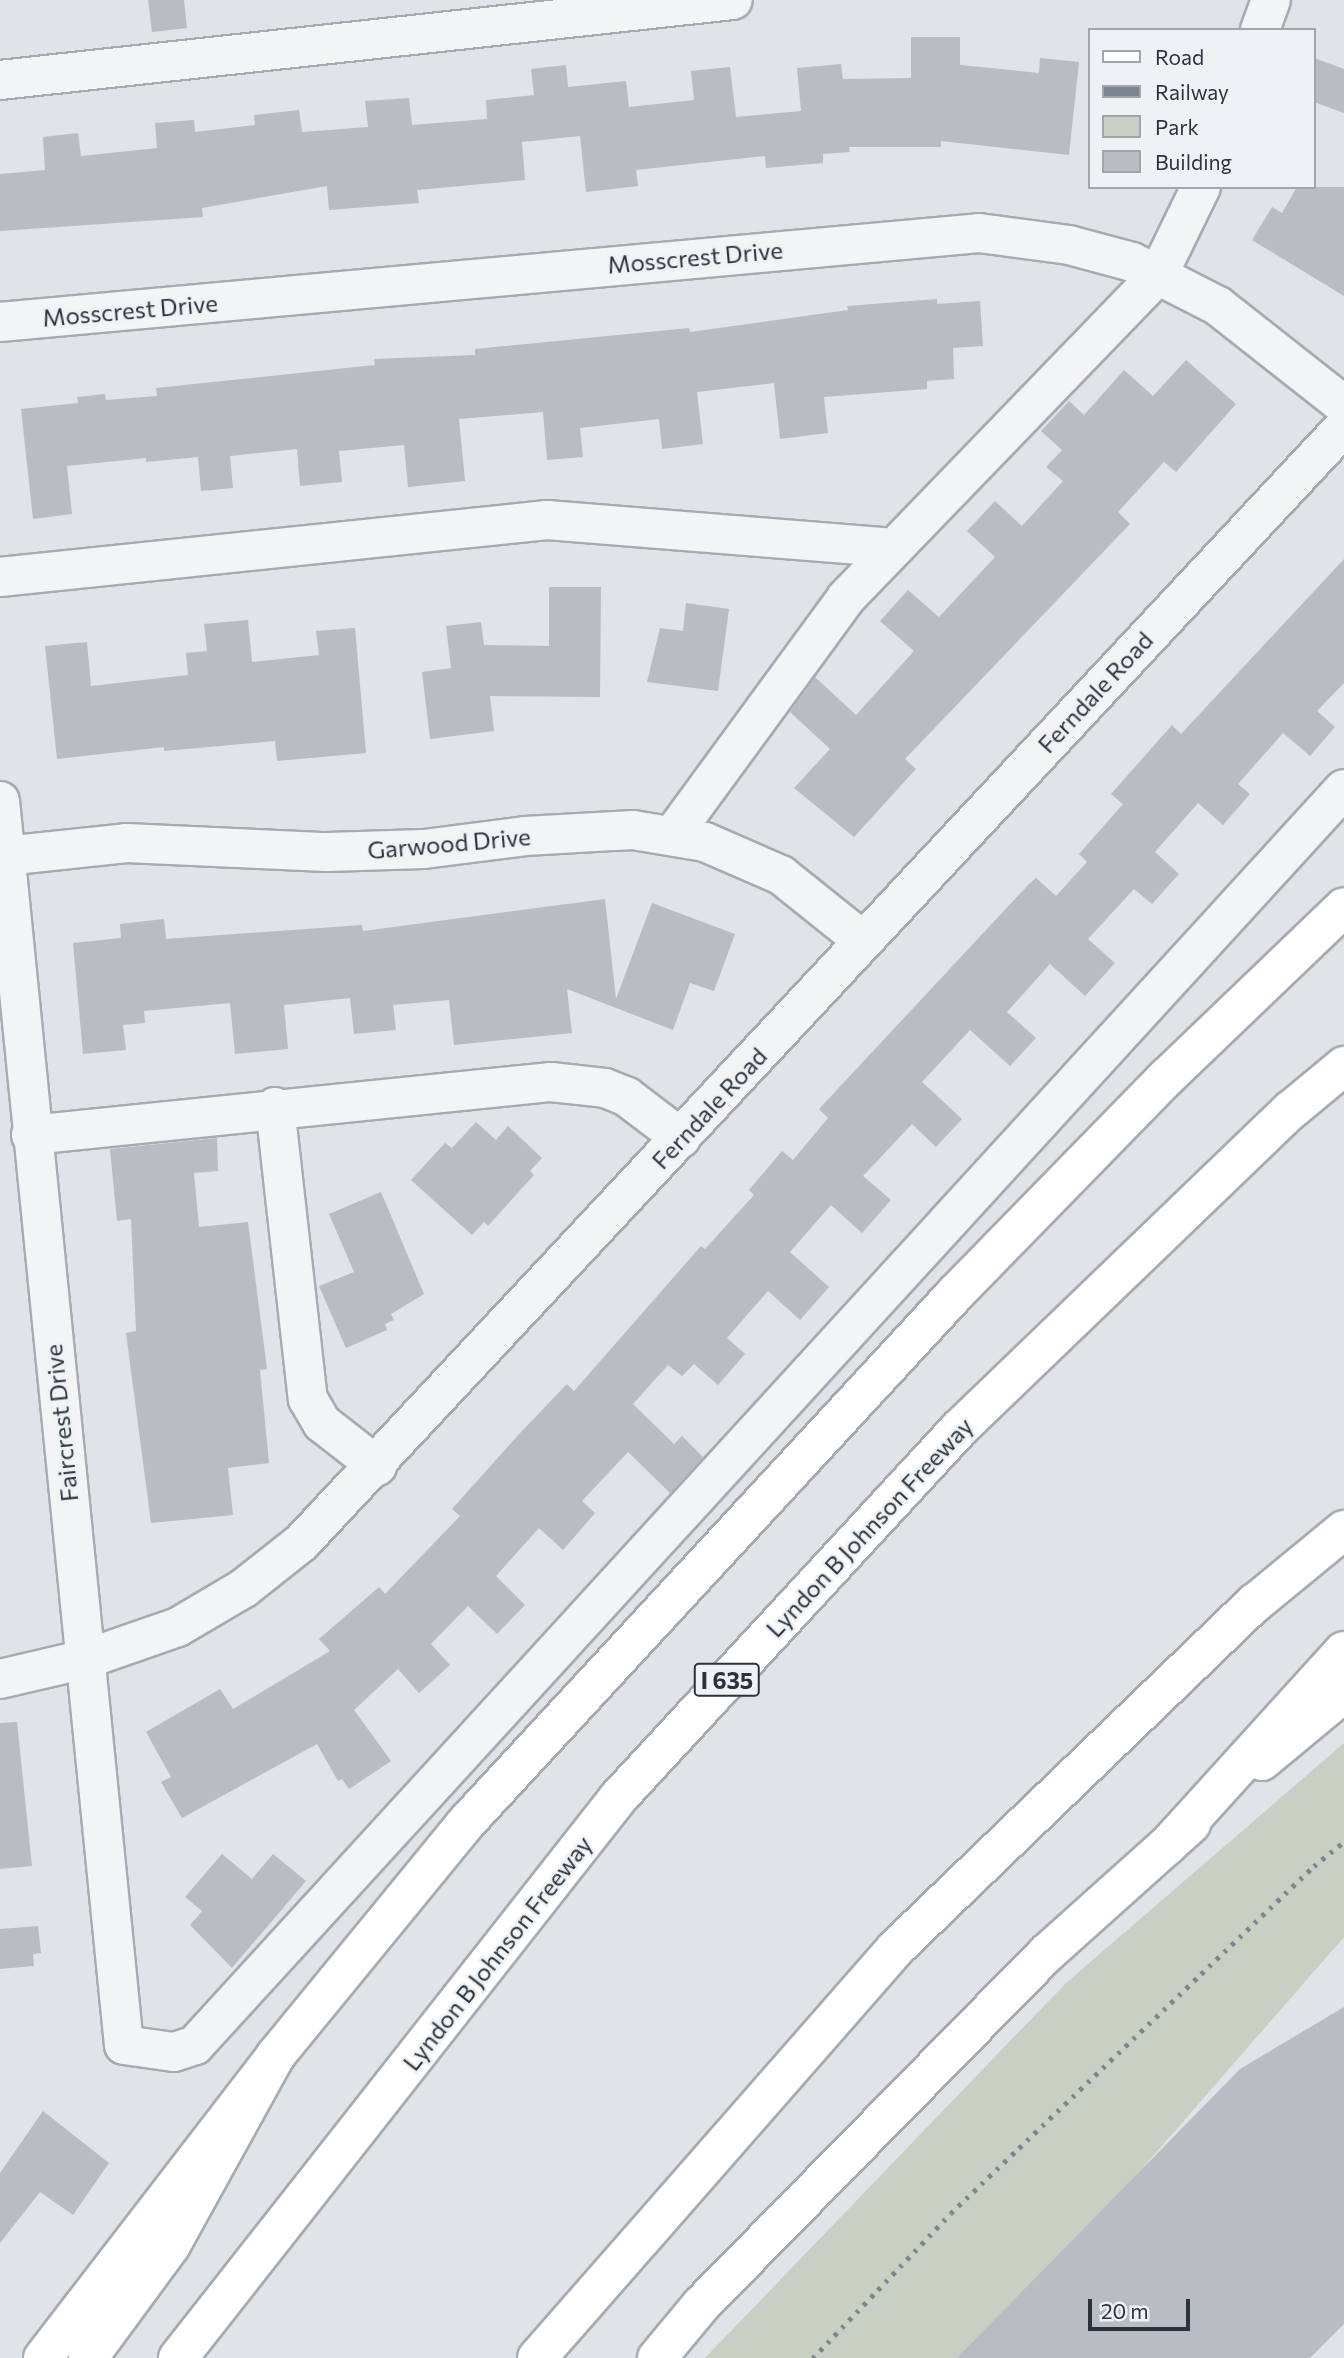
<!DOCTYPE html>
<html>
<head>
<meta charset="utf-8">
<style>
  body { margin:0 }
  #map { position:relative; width:1344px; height:2358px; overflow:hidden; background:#e0e3e7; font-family:Commissioner,sans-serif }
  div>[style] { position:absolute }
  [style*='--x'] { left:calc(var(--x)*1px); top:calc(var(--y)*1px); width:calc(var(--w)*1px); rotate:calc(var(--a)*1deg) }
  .green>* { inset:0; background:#c7d0c2 }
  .building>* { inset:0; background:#b7bdc3 }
  .roads { filter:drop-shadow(2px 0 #a6abb1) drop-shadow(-2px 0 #a6abb1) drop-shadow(0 2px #a6abb1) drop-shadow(0 -2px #a6abb1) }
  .minor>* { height:38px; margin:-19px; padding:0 19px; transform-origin:19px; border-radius:19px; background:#f2f4f6 }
  .major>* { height:38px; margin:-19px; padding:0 19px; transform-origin:19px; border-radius:19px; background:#fff }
  .highway>* { height:38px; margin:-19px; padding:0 19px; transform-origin:19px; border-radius:19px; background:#fff }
  .rail>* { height:5px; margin-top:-2.5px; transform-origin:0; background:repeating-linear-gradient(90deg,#7b848f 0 3.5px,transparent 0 10.5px) }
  span { translate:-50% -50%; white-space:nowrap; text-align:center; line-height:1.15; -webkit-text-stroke:5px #eff2f5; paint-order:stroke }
  .shield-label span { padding:2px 5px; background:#eff2f5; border:2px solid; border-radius:5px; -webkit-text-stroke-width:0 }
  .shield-label { font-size:23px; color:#2a333d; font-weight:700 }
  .street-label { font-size:24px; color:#2a333d }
  .legend { position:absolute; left:1088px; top:28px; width:228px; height:161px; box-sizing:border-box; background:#eff2f5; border:2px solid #a0a6ab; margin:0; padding:9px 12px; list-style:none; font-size:21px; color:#2a333d }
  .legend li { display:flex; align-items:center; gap:14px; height:35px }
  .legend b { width:35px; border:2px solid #a0a6ab }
  .scale { position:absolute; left:1088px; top:2299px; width:102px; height:32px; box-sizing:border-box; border:4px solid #2a333d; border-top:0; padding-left:9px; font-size:21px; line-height:24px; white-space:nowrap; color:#2a333d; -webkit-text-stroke:5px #eff2f5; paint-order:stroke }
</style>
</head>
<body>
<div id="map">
  <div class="green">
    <div style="clip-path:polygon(1344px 1743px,1344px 1937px,977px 2358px,705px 2358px,1066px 1983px)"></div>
  </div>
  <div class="building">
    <div style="clip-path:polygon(148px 0,184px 0,187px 28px,152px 32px)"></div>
    <div style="clip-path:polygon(911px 37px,960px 37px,960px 65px,1039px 73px,1040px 58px,1079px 62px,1069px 155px,941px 141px,941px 147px,849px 147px,850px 152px,823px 154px,823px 163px,766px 168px,765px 156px,636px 170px,638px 186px,586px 192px,580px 136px,522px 142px,525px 180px,417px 190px,419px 203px,329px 210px,327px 186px,202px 208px,203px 217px,0 231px,0 174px,45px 170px,43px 137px,78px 133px,81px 156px,157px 148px,155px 123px,194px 120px,195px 132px,255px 125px,254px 115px,299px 110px,302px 132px,368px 127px,365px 101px,409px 98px,412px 125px,487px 119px,486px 100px,534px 95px,531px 69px,566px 65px,568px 87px,626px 81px,629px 107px,694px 100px,691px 71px,730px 67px,736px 117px,801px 111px,797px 68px,841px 64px,843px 79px,911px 78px)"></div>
    <div style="clip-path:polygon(1314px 58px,1344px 69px,1344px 113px,1314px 102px)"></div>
    <div style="clip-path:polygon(1297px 187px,1344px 187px,1344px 296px,1252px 240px,1272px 207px,1282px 213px)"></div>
    <div style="clip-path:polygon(937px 299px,937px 304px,980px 301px,983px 346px,953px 348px,954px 379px,927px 381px,927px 389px,824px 397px,828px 433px,780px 439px,774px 383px,697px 392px,703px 444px,662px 449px,659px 419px,580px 428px,583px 457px,547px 460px,543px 412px,459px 419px,465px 481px,408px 487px,404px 445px,339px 451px,342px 482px,300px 486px,297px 449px,230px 456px,233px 488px,201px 491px,198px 457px,146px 462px,146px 458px,67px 466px,72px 514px,33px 519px,21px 409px,78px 403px,77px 397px,105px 394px,106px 400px,157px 396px,156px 388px,375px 365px,374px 359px,475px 355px,475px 349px,689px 328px,690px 332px,848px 310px,847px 306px)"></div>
    <div style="clip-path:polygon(1186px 360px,1236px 404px,1176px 472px,1164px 462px,1118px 512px,1130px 524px,905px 759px,916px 769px,854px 837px,794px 788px,830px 749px,790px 712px,815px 677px,856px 715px,914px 651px,880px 621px,908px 590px,939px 617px,995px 557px,967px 531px,995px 501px,1022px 526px,1063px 481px,1046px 467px,1062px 450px,1041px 431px,1069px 401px,1084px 415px,1124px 370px,1153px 396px)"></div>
    <div style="clip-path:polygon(1344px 559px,1344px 683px,1317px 711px,1335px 727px,1310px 756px,1283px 733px,1238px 784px,1250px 794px,1223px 825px,1198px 803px,1155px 852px,1179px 874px,1152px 904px,1134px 889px,1088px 939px,1115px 963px,1085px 996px,1050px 964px,1007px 1012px,1036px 1038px,1010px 1066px,970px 1030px,922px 1082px,962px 1119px,936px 1147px,912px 1124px,863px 1176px,891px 1200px,862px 1233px,831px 1205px,790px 1252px,829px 1287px,800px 1320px,768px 1291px,727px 1338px,745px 1354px,718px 1385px,694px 1364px,682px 1376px,668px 1365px,633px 1404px,674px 1444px,682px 1436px,703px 1457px,676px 1487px,670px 1493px,628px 1452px,582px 1501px,595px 1513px,563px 1550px,539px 1528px,496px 1576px,525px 1605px,497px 1634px,468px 1606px,431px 1644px,450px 1665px,419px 1693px,398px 1669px,354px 1710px,391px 1761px,349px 1789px,342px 1779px,338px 1781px,317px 1744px,182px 1818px,161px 1782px,171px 1777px,146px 1732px,220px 1689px,233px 1709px,330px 1651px,319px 1639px,379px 1587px,385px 1594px,460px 1516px,452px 1509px,521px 1432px,567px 1384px,574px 1391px,701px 1246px,705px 1249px,754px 1195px,749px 1190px,782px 1151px,793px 1160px,828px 1118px,819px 1109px,1029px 884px,1036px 878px,1056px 896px,1087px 862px,1079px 854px,1123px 804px,1111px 794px,1172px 725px,1181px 734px)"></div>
    <div style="clip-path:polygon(549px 587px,601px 587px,600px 697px,490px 696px,494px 731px,430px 739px,422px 672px,451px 668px,446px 626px,481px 622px,484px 645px,549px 646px)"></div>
    <div style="clip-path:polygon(686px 603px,729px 609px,718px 691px,647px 682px,660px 628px,683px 631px)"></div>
    <div style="clip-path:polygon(248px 620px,252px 662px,319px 655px,316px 631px,355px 628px,366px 753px,277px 761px,275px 741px,164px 751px,164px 747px,57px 759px,45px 646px,87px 642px,91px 686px,188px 675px,186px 653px,207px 651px,204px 624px)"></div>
    <div style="clip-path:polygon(605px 899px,616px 999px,652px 903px,735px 934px,714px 991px,690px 983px,673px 1030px,567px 989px,572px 1033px,454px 1045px,449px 1000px,393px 1005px,396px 1030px,354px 1034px,350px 998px,284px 1005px,288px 1049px,235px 1054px,230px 1003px,144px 1011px,145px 1023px,123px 1025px,126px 1050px,83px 1054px,73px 943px,121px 938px,120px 924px,164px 919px,166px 939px,362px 925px,363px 931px)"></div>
    <div style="clip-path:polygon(476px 1122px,496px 1140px,508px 1126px,542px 1158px,530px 1171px,534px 1175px,488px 1226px,484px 1222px,472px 1235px,411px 1180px,445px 1143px,452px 1148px)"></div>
    <div style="clip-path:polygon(217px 1138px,218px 1171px,194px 1173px,199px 1227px,248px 1222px,267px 1369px,260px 1370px,269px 1463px,228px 1468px,233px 1515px,151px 1523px,126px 1333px,136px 1331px,131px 1219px,117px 1221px,110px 1149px)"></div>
    <div style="clip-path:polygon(381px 1192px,424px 1294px,391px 1314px,394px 1320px,385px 1324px,387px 1330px,346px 1348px,319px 1286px,354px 1272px,329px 1214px)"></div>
    <div style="clip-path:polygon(17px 1722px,32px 1866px,0 1869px,0 1723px)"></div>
    <div style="clip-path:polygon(222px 1854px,252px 1879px,273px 1854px,306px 1881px,232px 1968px,190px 1925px,202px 1911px,185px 1897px)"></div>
    <div style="clip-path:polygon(38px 1926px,41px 1953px,33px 1954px,34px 1966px,0 1969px,0 1929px)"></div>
    <div style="clip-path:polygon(1344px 2007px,1344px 2324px,1310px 2358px,957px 2358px,1240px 2069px)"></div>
    <div style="clip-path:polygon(43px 2111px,109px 2163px,73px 2215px,40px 2192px,0 2243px,0 2173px)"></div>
  </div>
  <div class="roads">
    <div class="minor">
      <div style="--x:1260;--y:30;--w:32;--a:-70"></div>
      <div style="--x:0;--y:80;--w:737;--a:-6.23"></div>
      <div style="--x:0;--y:322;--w:983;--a:-5.19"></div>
      <div style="--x:979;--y:233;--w:91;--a:7.6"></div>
      <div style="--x:1069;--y:245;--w:65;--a:15.1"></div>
      <div style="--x:1132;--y:262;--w:97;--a:27.1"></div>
      <div style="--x:1218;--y:306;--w:160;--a:38.2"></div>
      <div style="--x:0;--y:577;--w:550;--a:-5.95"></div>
      <div style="--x:547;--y:520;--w:348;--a:4.6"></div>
      <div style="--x:0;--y:801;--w:1250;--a:84.31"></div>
      <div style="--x:124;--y:2045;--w:50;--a:8"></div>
      <div style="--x:174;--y:2052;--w:22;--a:-18"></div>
      <div style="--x:195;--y:2045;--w:1702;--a:-47.55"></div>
      <div style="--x:672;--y:836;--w:295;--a:-53.8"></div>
      <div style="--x:846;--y:598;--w:449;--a:-46"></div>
      <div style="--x:1158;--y:275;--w:98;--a:-64"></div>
      <div style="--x:5;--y:856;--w:122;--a:-6.1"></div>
      <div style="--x:126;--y:843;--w:201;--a:2.6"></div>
      <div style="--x:327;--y:852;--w:97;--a:-1.8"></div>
      <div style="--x:424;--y:849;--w:102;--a:-7.3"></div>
      <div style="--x:525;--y:836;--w:108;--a:-3.2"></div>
      <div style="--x:633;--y:830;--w:73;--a:9.5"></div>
      <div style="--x:705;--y:842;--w:83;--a:23.5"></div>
      <div style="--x:781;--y:875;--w:104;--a:38.7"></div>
      <div style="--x:275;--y:1107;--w:294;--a:83.6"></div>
      <div style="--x:308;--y:1399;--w:28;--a:60"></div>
      <div style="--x:322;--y:1423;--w:70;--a:38"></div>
      <div style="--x:31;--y:1135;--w:523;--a:-5.82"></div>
      <div style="--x:551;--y:1082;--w:54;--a:6.3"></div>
      <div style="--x:605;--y:1088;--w:24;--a:22"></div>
      <div style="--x:627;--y:1097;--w:68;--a:37.2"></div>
      <div style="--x:0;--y:1679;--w:88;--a:-13.1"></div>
      <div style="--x:86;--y:1659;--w:97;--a:-19.2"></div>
      <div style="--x:178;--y:1627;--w:77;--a:-30.6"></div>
      <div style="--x:244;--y:1588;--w:74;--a:-38.4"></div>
      <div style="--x:302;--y:1542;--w:1526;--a:-46.94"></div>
    </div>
    <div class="major">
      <div style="--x:1262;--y:1761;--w:107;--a:-39.7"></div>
      <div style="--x:43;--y:2358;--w:382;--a:-52.4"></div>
      <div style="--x:276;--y:2055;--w:298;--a:-50.7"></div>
      <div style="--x:465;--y:1824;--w:722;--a:-47.25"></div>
      <div style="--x:955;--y:1294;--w:303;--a:-45.7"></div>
      <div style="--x:1167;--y:1077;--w:245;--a:-43.8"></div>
      <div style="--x:657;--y:2358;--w:69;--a:-50.3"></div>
      <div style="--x:701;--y:2305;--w:492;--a:-45.5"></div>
      <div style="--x:1046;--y:1954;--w:195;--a:-41.9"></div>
    </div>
    <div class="highway">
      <div style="--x:1167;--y:1846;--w:263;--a:-47.8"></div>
      <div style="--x:88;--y:2358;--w:140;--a:-53.7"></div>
      <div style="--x:171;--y:2245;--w:217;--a:-61.1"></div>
      <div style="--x:178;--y:2358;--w:712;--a:-51.84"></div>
      <div style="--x:618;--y:1798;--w:502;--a:-47.26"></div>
      <div style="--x:959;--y:1429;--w:460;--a:-43.9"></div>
      <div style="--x:1291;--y:1110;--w:69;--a:-39.7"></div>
      <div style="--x:537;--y:2358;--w:545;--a:-48.79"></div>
      <div style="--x:896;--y:1948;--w:498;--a:-43.9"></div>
      <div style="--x:1255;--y:1603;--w:115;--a:-39.4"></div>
    </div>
  </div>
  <div class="rail">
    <div style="--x:813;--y:2358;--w:200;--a:-46.4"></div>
    <div style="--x:951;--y:2213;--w:502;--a:-43.71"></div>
    <div style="--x:1314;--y:1866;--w:38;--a:-39"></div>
  </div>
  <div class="shield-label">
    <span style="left:727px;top:1680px">I 635</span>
  </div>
  <div class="street-label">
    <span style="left:695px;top:257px;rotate:-5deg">Mosscrest Drive</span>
    <span style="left:130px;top:310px;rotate:-5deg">Mosscrest Drive</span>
    <span style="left:1095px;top:692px;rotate:-47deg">Ferndale Road</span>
    <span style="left:449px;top:843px;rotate:-5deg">Garwood Drive</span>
    <span style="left:709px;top:1108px;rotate:-47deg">Ferndale Road</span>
    <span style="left:61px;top:1423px;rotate:-96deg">Faircrest Drive</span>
    <span style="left:869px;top:1527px;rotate:-47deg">Lyndon B Johnson Freeway</span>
    <span style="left:497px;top:1953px;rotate:-52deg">Lyndon B Johnson Freeway</span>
  </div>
  <ul class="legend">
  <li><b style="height:9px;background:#fff"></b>Road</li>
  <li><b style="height:9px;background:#7b848f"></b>Railway</li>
  <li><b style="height:19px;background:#c7d0c2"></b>Park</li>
  <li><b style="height:19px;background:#b7bdc3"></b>Building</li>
  </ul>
  <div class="scale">20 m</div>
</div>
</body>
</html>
